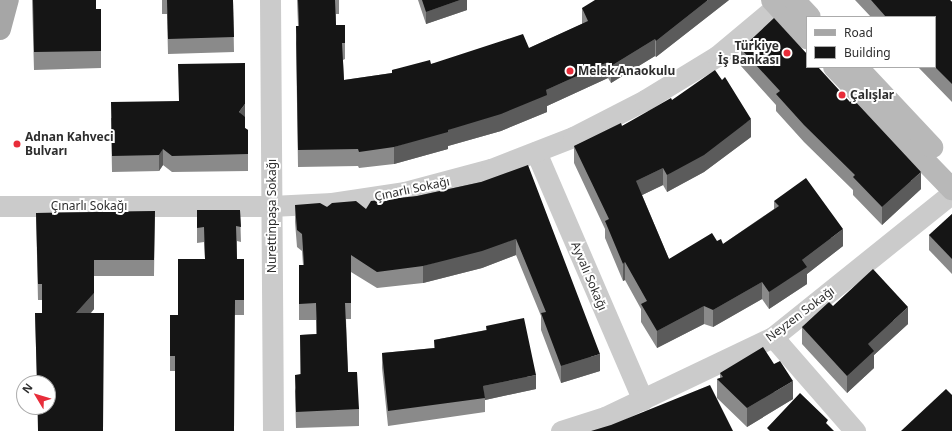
<!DOCTYPE html>
<html>
<head>
<meta charset="utf-8">
<style>
  body { margin:0 }
  #map { position:relative; width:952px; height:431px; overflow:hidden; background:#fff; font-family:"Noto Sans",sans-serif }
  div>[style] { position:absolute }
  [style*='--x'] { left:calc(var(--x)*1px); top:calc(var(--y)*1px); width:calc(var(--w)*1px); rotate:calc(var(--a)*1deg) }
  .street>* { height:21px; margin:-10.5px; padding:0 10.5px; transform-origin:10.5px; border-radius:10.5px; background:#cbcbcb }
  .secondary>* { height:22px; margin:-11px; padding:0 11px; transform-origin:11px; border-radius:11px; background:#b8b8b8 }
  .primary>* { height:22px; margin:-11px; padding:0 11px; transform-origin:11px; border-radius:11px; background:#a6a6a6 }
  .wall>* { inset:0; background:#8a8a8a }
  .shaded-wall>* { inset:0; background:#5b5b5b }
  .building>* { inset:0; background:#151515 }
  .dots>* { width:11px; height:11px; translate:-50% -50%; box-sizing:border-box; border:2px solid #fff; border-radius:50% }
  span { translate:-50% -50%; white-space:nowrap; text-align:center; line-height:1.15; -webkit-text-stroke:4px #fff; paint-order:stroke }
  .poi-label { font-size:12px; color:#2e2e2e; font-weight:700 }
  .right { translate:-100% -50%; text-align:right }
  .left { translate:0 -50%; text-align:left }
  .street-label { font-size:12px; color:#2e2e2e }
  .legend { position:absolute; left:806px; top:16px; width:130px; height:52px; box-sizing:border-box; background:#fff; border:1px solid #ababab; margin:0; padding:5px 7px; list-style:none; font-size:12px; color:#2e2e2e }
  .legend li { display:flex; align-items:center; gap:8px; height:20px }
  .legend b { width:20px; border:1px solid #ababab }
  .north { position:absolute; left:16px; top:375px; width:40px; height:40px; box-sizing:border-box; background:#fff; border:1px solid #ababab; border-radius:50%; rotate:308deg; font-size:11px; font-weight:700; line-height:16px; text-align:center; color:#2e2e2e }
  .north::after { content:''; display:block; margin:auto; width:14px; height:18px; background:#e82d3a; clip-path:polygon(50% 0,100% 100%,50% 72%,0 100%) }
</style>
</head>
<body>
<div id="map">
  <div class="street">
    <div style="--x:270;--y:0;--w:431;--a:89.6"></div>
    <div style="--x:536;--y:152;--w:270;--a:66.7"></div>
    <div style="--x:0;--y:206;--w:271;--a:0"></div>
    <div style="--x:271;--y:206;--w:61;--a:-2.8"></div>
    <div style="--x:332;--y:203;--w:74;--a:-8.6"></div>
    <div style="--x:405;--y:192;--w:89;--a:-15"></div>
    <div style="--x:491;--y:169;--w:88;--a:-21.3"></div>
    <div style="--x:573;--y:137;--w:81;--a:-27.2"></div>
    <div style="--x:645;--y:100;--w:84;--a:-31.4"></div>
    <div style="--x:717;--y:56;--w:78;--a:-39.8"></div>
    <div style="--x:773;--y:337;--w:125;--a:48.9"></div>
    <div style="--x:561;--y:431;--w:46;--a:-17.7"></div>
    <div style="--x:605;--y:417;--w:186;--a:-25.5"></div>
    <div style="--x:773;--y:337;--w:230;--a:-38.8"></div>
  </div>
  <div class="secondary">
    <div style="--x:772;--y:0;--w:52;--a:47.4"></div>
    <div style="--x:794;--y:0;--w:23;--a:47"></div>
    <div style="--x:834;--y:67;--w:170;--a:46"></div>
    <div style="--x:857;--y:67;--w:110;--a:46.8"></div>
  </div>
  <div class="primary">
    <div style="--x:0;--y:29;--w:30;--a:-75"></div>
  </div>
  <div class="wall">
    <div style="clip-path:polygon(32px 0,96px 0,96px 9px,101px 9px,101px 68px,34px 70px)"></div>
    <div style="clip-path:polygon(162px 0,233px 0,234px 52px,168px 54px,167px 14px,162px 14px)"></div>
    <div style="clip-path:polygon(297px 0,339px 0,339px 14px,336px 14px,336px 25px,345px 43px,345px 59px,343px 60px,344px 80px,392px 73px,392px 70px,431px 64px,529px 48px,582px 24px,582px 8px,729px 0,656px 57px,655px 56px,611px 83px,608px 78px,547px 106px,547px 112px,501px 131px,448px 146px,448px 149px,394px 164px,359px 168px,358px 166px,298px 167px,296px 43px,298px 26px)"></div>
    <div style="clip-path:polygon(418px 0,467px 0,467px 10px,426px 24px)"></div>
    <div style="clip-path:polygon(855px 0,950px 0,952px 2px,952px 102px,918px 67px,935px 67px,935px 17px,871px 17px)"></div>
    <div style="clip-path:polygon(741px 49px,921px 189px,882px 225px,853px 195px,853px 190px,804px 142px,776px 111px,776px 105px,741px 66px)"></div>
    <div style="clip-path:polygon(672px 100px,751px 137px,704px 172px,667px 192px,663px 185px,642px 195px,669px 259px,717px 241px,723px 244px,774px 209px,774px 201px,843px 246px,807px 274px,807px 284px,769px 309px,762px 299px,713px 327px,704px 324px,657px 348px,641px 322px,641px 309px,625px 280px,623px 281px,605px 238px,605px 229px,574px 163px,574px 146px,622px 126px)"></div>
    <div style="clip-path:polygon(111px 118px,245px 128px,248px 130px,248px 171px,172px 172px,163px 165px,159px 171px,112px 172px)"></div>
    <div style="clip-path:polygon(481px 182px,600px 371px,561px 383px,541px 330px,541px 316px,516px 255px,482px 268px,423px 283px,377px 288px,351px 272px,351px 319px,346px 319px,348px 372px,359px 409px,359px 426px,296px 428px,295px 391px,300px 374px,300px 335px,316px 334px,316px 320px,299px 320px,299px 265px,303px 265px,302px 251px,297px 247px,295px 222px,295px 205px,366px 209px,417px 196px)"></div>
    <div style="clip-path:polygon(197px 210px,240px 210px,241px 242px,237px 241px,237px 259px,244px 259px,244px 315px,235px 315px,175px 371px,170px 371px,170px 315px,178px 315px,205px 259px,204px 242px,197px 243px)"></div>
    <div style="clip-path:polygon(155px 211px,154px 276px,94px 276px,94px 309px,91px 313px,103px 431px,38px 431px,37px 407px,48px 407px,48px 383px,37px 383px,35px 313px,42px 313px,42px 300px,38px 300px,36px 213px)"></div>
    <div style="clip-path:polygon(952px 214px,952px 274px,929px 250px,929px 235px)"></div>
    <div style="clip-path:polygon(833px 306px,908px 324px,874px 355px,874px 368px,847px 393px,802px 344px,802px 327px)"></div>
    <div style="clip-path:polygon(486px 326px,536px 389px,485px 400px,485px 412px,388px 426px,382px 368px,382px 353px,434px 348px,434px 340px,486px 330px)"></div>
    <div style="clip-path:polygon(720px 373px,793px 399px,747px 427px,717px 398px,717px 379px,720px 378px)"></div>
  </div>
  <div class="shaded-wall">
    <div style="clip-path:polygon(460px 0,467px 0,467px 10px,426px 24px,426px 12px)"></div>
    <div style="clip-path:polygon(708px 0,729px 0,656px 57px,656px 41px)"></div>
    <div style="clip-path:polygon(655px 39px,655px 56px,611px 83px,611px 66px)"></div>
    <div style="clip-path:polygon(608px 62px,608px 78px,547px 106px,547px 112px,501px 131px,448px 146px,448px 149px,394px 164px,394px 147px,448px 130px,546px 90px)"></div>
    <div style="clip-path:polygon(245px 104px,245px 120px,239px 112px)"></div>
    <div style="clip-path:polygon(751px 119px,751px 137px,704px 172px,667px 192px,667px 175px)"></div>
    <div style="clip-path:polygon(163px 149px,163px 165px,159px 171px,159px 155px)"></div>
    <div style="clip-path:polygon(663px 168px,663px 185px,636px 198px,636px 181px)"></div>
    <div style="clip-path:polygon(921px 172px,921px 189px,882px 225px,882px 207px)"></div>
    <div style="clip-path:polygon(843px 229px,843px 246px,807px 274px,807px 284px,769px 309px,769px 292px,802px 260px)"></div>
    <div style="clip-path:polygon(516px 239px,516px 255px,482px 268px,423px 283px,423px 266px)"></div>
    <div style="clip-path:polygon(625px 262px,625px 280px,623px 281px,623px 264px)"></div>
    <div style="clip-path:polygon(762px 282px,762px 299px,713px 327px,713px 310px)"></div>
    <div style="clip-path:polygon(94px 293px,94px 309px,76px 329px,76px 313px)"></div>
    <div style="clip-path:polygon(704px 306px,704px 324px,657px 348px,657px 331px)"></div>
    <div style="clip-path:polygon(908px 307px,908px 324px,874px 355px,874px 368px,847px 393px,847px 376px,868px 344px)"></div>
    <div style="clip-path:polygon(600px 354px,600px 371px,561px 383px,561px 366px)"></div>
    <div style="clip-path:polygon(536px 375px,536px 389px,485px 400px,483px 386px)"></div>
    <div style="clip-path:polygon(793px 381px,793px 399px,747px 427px,747px 408px)"></div>
  </div>
  <div class="building">
    <div style="clip-path:polygon(33px 0,96px 0,96px 9px,101px 9px,101px 51px,34px 52px)"></div>
    <div style="clip-path:polygon(167px 0,233px 0,234px 37px,168px 39px)"></div>
    <div style="clip-path:polygon(298px 0,335px 0,336px 25px,345px 25px,345px 43px,342px 43px,344px 80px,392px 73px,392px 70px,430px 60px,431px 64px,523px 34px,529px 48px,588px 21px,582px 8px,595px 0,708px 0,656px 41px,655px 39px,611px 66px,608px 62px,546px 90px,547px 95px,501px 114px,448px 130px,448px 132px,394px 147px,359px 152px,358px 149px,298px 150px,296px 26px,299px 26px)"></div>
    <div style="clip-path:polygon(422px 0,460px 0,426px 12px)"></div>
    <div style="clip-path:polygon(871px 0,950px 0,952px 2px,952px 84px,935px 67px,935px 17px,886px 17px)"></div>
    <div style="clip-path:polygon(774px 18px,807px 54px,807px 67px,818px 67px,850px 102px,853px 99px,921px 172px,882px 207px,853px 177px,855px 175px,804px 125px,776px 94px,780px 91px,741px 49px)"></div>
    <div style="clip-path:polygon(245px 63px,245px 104px,239px 112px,245px 117px,245px 128px,248px 130px,248px 154px,172px 156px,163px 149px,159px 155px,112px 156px,111px 102px,179px 101px,178px 64px)"></div>
    <div style="clip-path:polygon(715px 70px,722px 80px,725px 77px,751px 119px,704px 155px,667px 175px,663px 168px,636px 181px,669px 259px,712px 233px,717px 241px,721px 239px,723px 244px,779px 206px,774px 201px,806px 178px,843px 229px,802px 260px,807px 267px,769px 292px,762px 282px,713px 310px,704px 306px,657px 331px,641px 304px,647px 301px,625px 262px,623px 264px,605px 221px,609px 219px,574px 146px,621px 123px,622px 126px,671px 98px,672px 100px)"></div>
    <div style="clip-path:polygon(528px 165px,600px 354px,561px 366px,541px 313px,546px 312px,516px 239px,482px 251px,423px 266px,377px 272px,351px 255px,351px 303px,345px 303px,348px 372px,357px 372px,359px 409px,296px 412px,295px 375px,301px 374px,300px 335px,317px 334px,316px 303px,299px 304px,299px 265px,304px 265px,302px 234px,297px 230px,295px 205px,320px 203px,327px 207px,332px 203px,356px 201px,366px 209px,371px 201px,417px 196px,481px 182px)"></div>
    <div style="clip-path:polygon(197px 210px,240px 210px,241px 227px,236px 226px,237px 259px,244px 259px,244px 300px,235px 300px,234px 431px,175px 431px,175px 356px,170px 356px,170px 315px,178px 315px,178px 259px,205px 259px,204px 227px,197px 228px)"></div>
    <div style="clip-path:polygon(155px 211px,154px 260px,94px 260px,94px 293px,76px 313px,104px 313px,103px 431px,38px 431px,38px 407px,48px 407px,48px 383px,37px 383px,35px 313px,42px 313px,42px 284px,38px 284px,36px 213px)"></div>
    <div style="clip-path:polygon(952px 214px,952px 259px,929px 235px)"></div>
    <div style="clip-path:polygon(873px 269px,908px 307px,868px 344px,874px 351px,847px 376px,802px 327px,829px 302px,833px 306px)"></div>
    <div style="clip-path:polygon(524px 318px,536px 375px,483px 386px,485px 398px,388px 411px,382px 353px,435px 348px,434px 340px,487px 330px,486px 326px)"></div>
    <div style="clip-path:polygon(763px 347px,774px 364px,780px 361px,793px 381px,747px 408px,717px 379px,723px 377px,720px 373px)"></div>
    <div style="clip-path:polygon(710px 385px,733px 431px,591px 431px,611px 425px)"></div>
    <div style="clip-path:polygon(946px 389px,952px 395px,952px 431px,901px 431px)"></div>
    <div style="clip-path:polygon(800px 393px,828px 420px,826px 423px,834px 431px,770px 431px,767px 428px)"></div>
  </div>
  <div class="dots">
    <div style="left:787px;top:53px;background:#e82d3a"></div>
    <div style="left:570px;top:71px;background:#e82d3a"></div>
    <div style="left:842px;top:95px;background:#e82d3a"></div>
    <div style="left:17px;top:144px;background:#e82d3a"></div>
  </div>
  <div class="poi-label">
    <span class="right" style="left:779px;top:53px">Türkiye<br>İş Bankası</span>
    <span class="left" style="left:578px;top:71px">Melek Anaokulu</span>
    <span class="left" style="left:850px;top:95px">Çalışlar</span>
    <span class="left" style="left:25px;top:144px">Adnan Kahveci<br>Bulvarı</span>
  </div>
  <div class="street-label">
    <span style="left:412px;top:189px;rotate:-12deg">Çınarlı Sokağı</span>
    <span style="left:89px;top:206px">Çınarlı Sokağı</span>
    <span style="left:272px;top:216px;rotate:-90deg">Nurettinpaşa Sokağı</span>
    <span style="left:589px;top:276px;rotate:67deg">Ayvalı Sokağı</span>
    <span style="left:800px;top:314px;rotate:-37deg">Neyzen Sokağı</span>
  </div>
  <ul class="legend">
  <li><b style="height:5px;background:#a6a6a6"></b>Road</li>
  <li><b style="height:11px;background:#151515"></b>Building</li>
  </ul>
  <div class="north">N</div>
</div>
</body>
</html>
